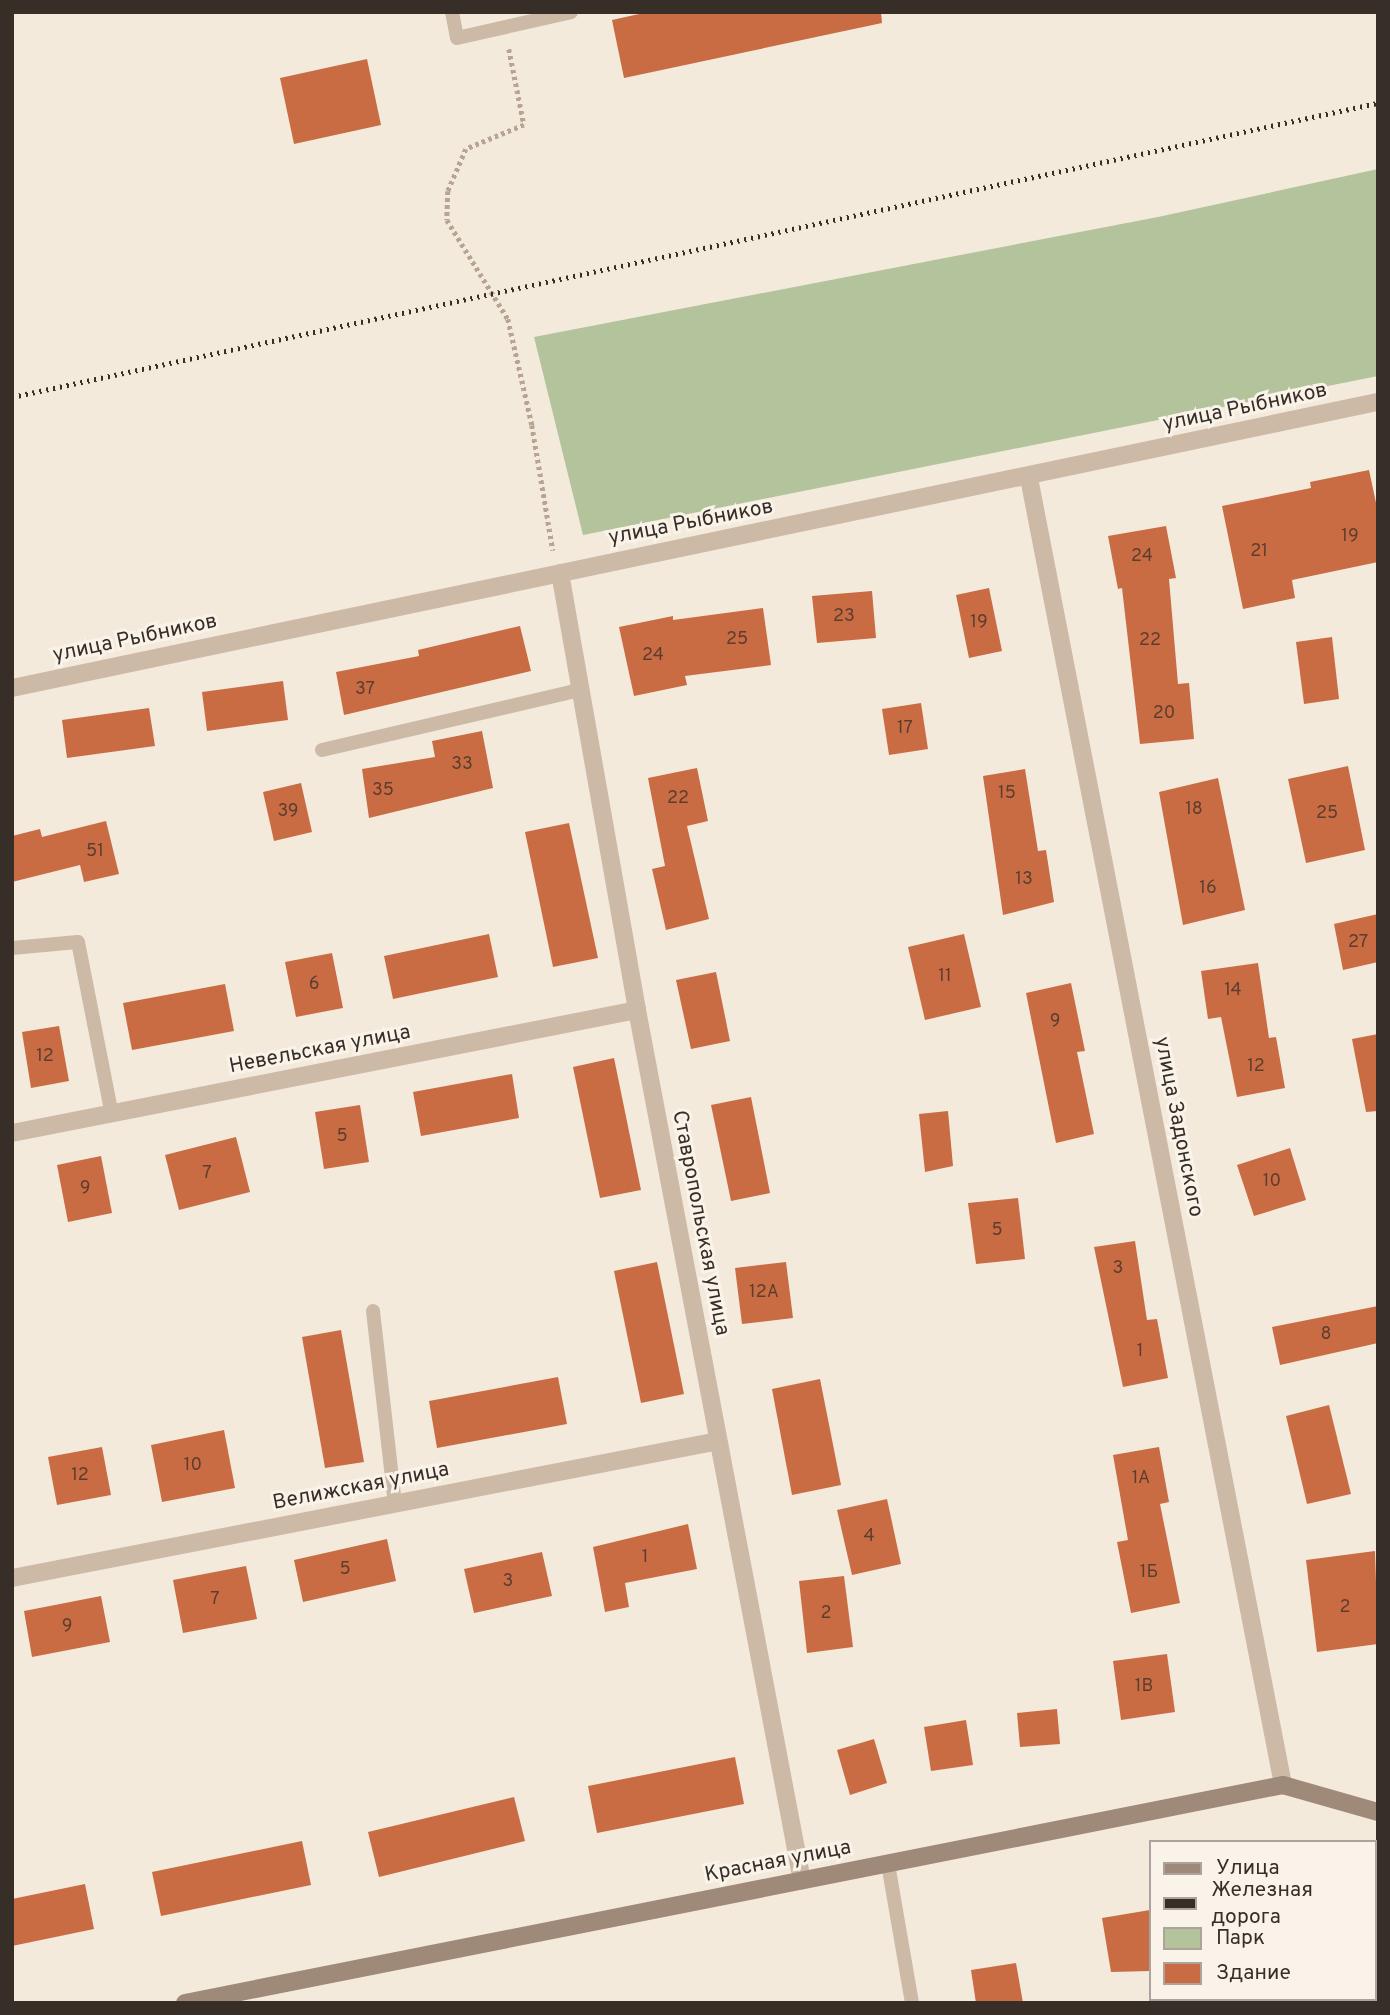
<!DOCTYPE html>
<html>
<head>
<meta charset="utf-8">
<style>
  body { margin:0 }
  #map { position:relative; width:1390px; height:2015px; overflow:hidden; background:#f3eadc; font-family:Overpass,sans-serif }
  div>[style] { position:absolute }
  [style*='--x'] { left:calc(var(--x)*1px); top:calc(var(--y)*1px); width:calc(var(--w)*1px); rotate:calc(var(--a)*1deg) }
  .green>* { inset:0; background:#b3c39b }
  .building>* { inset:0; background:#ca6c43 }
  .path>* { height:4.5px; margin-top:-2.25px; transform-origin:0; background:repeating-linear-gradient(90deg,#b8a492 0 3.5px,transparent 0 7px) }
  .lane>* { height:14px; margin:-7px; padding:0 7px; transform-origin:7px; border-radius:7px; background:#ccbaa7 }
  .street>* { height:18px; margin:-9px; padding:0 9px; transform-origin:9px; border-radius:9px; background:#ccbaa7 }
  .secondary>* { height:18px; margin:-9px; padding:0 9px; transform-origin:9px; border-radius:9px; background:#9f8979 }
  .rail>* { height:5px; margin-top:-2.5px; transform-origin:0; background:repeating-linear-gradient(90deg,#382e28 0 2px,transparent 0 7px) }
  span { translate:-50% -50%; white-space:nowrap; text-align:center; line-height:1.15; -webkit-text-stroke:6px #faf3e9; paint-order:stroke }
  .number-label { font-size:18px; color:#5c3e2f }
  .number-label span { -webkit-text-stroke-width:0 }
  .street-label { font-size:21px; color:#382e28 }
  .frame { position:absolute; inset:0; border:14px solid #382e28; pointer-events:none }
  .legend { position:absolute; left:1149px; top:1840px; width:228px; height:161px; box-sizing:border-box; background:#faf3e9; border:2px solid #aca49c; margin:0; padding:9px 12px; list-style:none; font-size:21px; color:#382e28 }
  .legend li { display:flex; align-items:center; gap:14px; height:35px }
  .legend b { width:35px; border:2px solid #aca49c }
</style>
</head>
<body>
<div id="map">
  <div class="green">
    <div style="clip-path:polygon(1378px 169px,1378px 376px,583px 535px,534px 337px,1158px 217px)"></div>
  </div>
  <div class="building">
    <div style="clip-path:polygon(648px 12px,881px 12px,882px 23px,624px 78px,612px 20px)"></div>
    <div style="clip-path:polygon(367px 59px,381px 125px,294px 144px,280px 78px)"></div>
    <div style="clip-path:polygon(1369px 470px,1378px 512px,1378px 562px,1292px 580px,1295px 598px,1243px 609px,1222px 506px,1311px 488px,1310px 482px)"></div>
    <div style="clip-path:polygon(1166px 526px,1176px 578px,1169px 579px,1178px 684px,1189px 683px,1194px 739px,1140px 744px,1122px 588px,1118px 589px,1108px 536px)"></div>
    <div style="clip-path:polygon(989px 588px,1002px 651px,969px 658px,956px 595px)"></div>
    <div style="clip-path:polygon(872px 591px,876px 638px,817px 643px,812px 596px)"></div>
    <div style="clip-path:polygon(763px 608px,771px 665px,685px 676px,687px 685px,634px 696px,619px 627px,673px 616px,673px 620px)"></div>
    <div style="clip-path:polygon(520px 626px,531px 671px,344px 715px,336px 672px,419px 656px,418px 650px)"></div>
    <div style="clip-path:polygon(1332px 637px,1339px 699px,1304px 704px,1296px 642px)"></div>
    <div style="clip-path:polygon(283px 681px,288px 720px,207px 731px,202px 692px)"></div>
    <div style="clip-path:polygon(921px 703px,928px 749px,889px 755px,882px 709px)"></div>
    <div style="clip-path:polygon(149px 708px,155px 746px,67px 758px,62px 720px)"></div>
    <div style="clip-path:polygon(482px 731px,493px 788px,369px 818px,362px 769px,435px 757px,432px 741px)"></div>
    <div style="clip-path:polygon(1348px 766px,1365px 850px,1306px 863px,1288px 779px)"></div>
    <div style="clip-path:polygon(697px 768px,708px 821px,687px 826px,709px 919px,666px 930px,652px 869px,665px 866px,648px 778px)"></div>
    <div style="clip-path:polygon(1025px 769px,1038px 851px,1046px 850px,1054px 902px,1003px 915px,983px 776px)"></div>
    <div style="clip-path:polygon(1218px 778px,1245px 910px,1183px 925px,1159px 792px)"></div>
    <div style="clip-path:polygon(301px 783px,312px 832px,274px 841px,263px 792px)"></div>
    <div style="clip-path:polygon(106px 821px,119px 874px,84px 882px,80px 865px,12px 882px,12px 836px,40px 829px,42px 837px)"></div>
    <div style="clip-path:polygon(569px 823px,598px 958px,553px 967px,525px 832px)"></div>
    <div style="clip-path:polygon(1378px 914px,1378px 962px,1343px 970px,1334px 924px)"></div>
    <div style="clip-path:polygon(489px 934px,498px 977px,393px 999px,384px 956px)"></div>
    <div style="clip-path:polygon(964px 934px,981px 1007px,925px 1020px,908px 947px)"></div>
    <div style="clip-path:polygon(332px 953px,343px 1008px,296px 1017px,285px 962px)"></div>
    <div style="clip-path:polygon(1258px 963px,1269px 1038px,1276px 1037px,1285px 1088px,1237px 1097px,1221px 1017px,1208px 1019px,1201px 971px)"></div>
    <div style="clip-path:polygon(716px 972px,730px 1041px,691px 1049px,676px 980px)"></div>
    <div style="clip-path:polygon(1071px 983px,1085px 1051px,1077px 1052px,1094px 1134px,1056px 1143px,1026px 993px)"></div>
    <div style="clip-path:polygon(225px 984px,234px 1031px,132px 1050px,123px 1003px)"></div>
    <div style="clip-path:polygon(59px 1026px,69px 1081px,31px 1088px,22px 1032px)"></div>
    <div style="clip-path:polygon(1378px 1034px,1378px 1111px,1366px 1112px,1352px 1039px)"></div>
    <div style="clip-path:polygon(614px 1058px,641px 1190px,600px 1198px,573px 1067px)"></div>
    <div style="clip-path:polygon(512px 1074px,519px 1118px,421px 1136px,413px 1092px)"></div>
    <div style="clip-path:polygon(751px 1097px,770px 1193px,731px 1201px,711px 1105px)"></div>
    <div style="clip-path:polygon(360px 1105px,369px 1162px,324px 1169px,315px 1112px)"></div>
    <div style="clip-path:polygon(948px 1111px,953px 1166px,925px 1172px,919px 1114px)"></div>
    <div style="clip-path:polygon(236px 1137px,250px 1192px,179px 1210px,165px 1155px)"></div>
    <div style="clip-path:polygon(1290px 1148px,1306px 1200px,1254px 1216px,1237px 1165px)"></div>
    <div style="clip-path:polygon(101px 1156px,112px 1213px,68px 1222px,57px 1165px)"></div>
    <div style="clip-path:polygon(1018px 1198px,1025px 1259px,976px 1264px,968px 1203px)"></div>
    <div style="clip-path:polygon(1135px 1241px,1147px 1320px,1157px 1319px,1168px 1378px,1123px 1387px,1094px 1247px)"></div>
    <div style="clip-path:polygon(657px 1262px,684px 1394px,641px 1403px,614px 1271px)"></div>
    <div style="clip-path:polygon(786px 1262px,793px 1318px,742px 1324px,735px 1268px)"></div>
    <div style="clip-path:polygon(1378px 1306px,1378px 1343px,1280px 1365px,1272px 1327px)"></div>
    <div style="clip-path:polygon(341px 1330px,364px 1462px,325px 1468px,302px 1337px)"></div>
    <div style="clip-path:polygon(558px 1377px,567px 1424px,437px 1448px,429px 1401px)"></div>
    <div style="clip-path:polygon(820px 1379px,841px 1485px,792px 1495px,772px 1389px)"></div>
    <div style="clip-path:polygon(1329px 1405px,1351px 1494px,1307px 1504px,1286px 1416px)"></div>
    <div style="clip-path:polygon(224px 1430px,235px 1488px,162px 1502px,151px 1445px)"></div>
    <div style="clip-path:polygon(102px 1447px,111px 1495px,57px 1505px,48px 1457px)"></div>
    <div style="clip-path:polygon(1159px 1447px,1169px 1502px,1160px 1504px,1180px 1603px,1131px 1613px,1117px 1542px,1128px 1540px,1113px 1455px)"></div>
    <div style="clip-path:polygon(887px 1499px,901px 1564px,852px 1575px,837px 1510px)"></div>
    <div style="clip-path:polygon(688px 1524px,697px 1569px,625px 1583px,629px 1607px,605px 1612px,593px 1547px)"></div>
    <div style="clip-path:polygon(387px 1539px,396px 1581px,303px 1602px,294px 1560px)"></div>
    <div style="clip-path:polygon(1375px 1551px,1378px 1644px,1317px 1652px,1306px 1560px)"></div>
    <div style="clip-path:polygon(542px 1552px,552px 1596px,474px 1613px,464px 1569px)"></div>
    <div style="clip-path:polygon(246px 1566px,257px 1619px,183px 1633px,173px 1580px)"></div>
    <div style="clip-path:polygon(844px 1576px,853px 1647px,807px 1653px,799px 1581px)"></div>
    <div style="clip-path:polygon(101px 1596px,110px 1642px,32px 1657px,24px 1611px)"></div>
    <div style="clip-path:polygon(1167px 1654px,1175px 1712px,1121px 1720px,1113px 1661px)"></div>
    <div style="clip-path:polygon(1057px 1709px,1060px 1744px,1020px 1747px,1017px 1713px)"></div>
    <div style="clip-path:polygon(966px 1720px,973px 1765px,931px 1771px,924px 1727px)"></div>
    <div style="clip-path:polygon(874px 1739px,887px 1783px,850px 1795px,837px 1750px)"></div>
    <div style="clip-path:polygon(735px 1757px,744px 1804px,597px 1833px,588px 1786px)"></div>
    <div style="clip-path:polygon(514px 1797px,525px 1841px,379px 1877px,368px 1832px)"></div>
    <div style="clip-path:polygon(302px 1841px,311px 1885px,161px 1916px,152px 1872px)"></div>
    <div style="clip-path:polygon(85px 1884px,94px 1929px,12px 1946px,12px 1899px)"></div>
    <div style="clip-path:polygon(1150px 1910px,1150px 1971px,1111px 1972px,1102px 1918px)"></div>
    <div style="clip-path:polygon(1016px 1963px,1023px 2003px,976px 2003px,971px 1970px)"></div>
  </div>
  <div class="path">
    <div style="--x:509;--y:49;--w:77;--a:78.8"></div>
    <div style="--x:524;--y:125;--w:63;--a:157.5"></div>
    <div style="--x:466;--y:149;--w:46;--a:113.2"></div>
    <div style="--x:448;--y:191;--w:29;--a:92"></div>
    <div style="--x:447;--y:220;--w:116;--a:58.4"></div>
    <div style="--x:508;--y:319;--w:109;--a:77.2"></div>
    <div style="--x:532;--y:425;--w:127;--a:80.5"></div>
  </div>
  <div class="lane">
    <div style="--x:452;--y:12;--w:26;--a:79"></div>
    <div style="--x:457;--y:38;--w:117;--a:-12.8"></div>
    <div style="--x:322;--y:750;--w:265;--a:-13.1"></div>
    <div style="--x:12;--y:948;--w:66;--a:-5.2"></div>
    <div style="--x:78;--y:942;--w:176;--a:78.9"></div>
    <div style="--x:373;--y:1311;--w:193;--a:83.5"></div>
    <div style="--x:888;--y:1864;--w:141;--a:80.2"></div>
    <div style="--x:1374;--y:1893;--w:11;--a:-68"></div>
    <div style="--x:1338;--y:2003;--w:4;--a:-76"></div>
  </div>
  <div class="street">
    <div style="--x:1029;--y:478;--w:1331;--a:79"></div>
    <div style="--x:560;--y:573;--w:444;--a:80"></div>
    <div style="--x:637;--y:1010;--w:886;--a:79.27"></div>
    <div style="--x:12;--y:688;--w:1396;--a:-11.83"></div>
    <div style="--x:12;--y:1133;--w:637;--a:-11.13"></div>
    <div style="--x:12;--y:1578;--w:719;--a:-10.98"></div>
  </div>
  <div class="secondary">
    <div style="--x:185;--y:2003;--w:1119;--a:-11.23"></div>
    <div style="--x:1283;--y:1785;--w:99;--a:15.9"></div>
  </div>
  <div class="rail">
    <div style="--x:12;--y:397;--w:1397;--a:-12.15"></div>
  </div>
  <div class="number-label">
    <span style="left:1350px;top:537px">19</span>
    <span style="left:1259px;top:552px">21</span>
    <span style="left:1142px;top:557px">24</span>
    <span style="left:844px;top:617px">23</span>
    <span style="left:979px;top:623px">19</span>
    <span style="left:737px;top:640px">25</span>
    <span style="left:1150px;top:641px">22</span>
    <span style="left:653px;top:656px">24</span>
    <span style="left:365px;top:690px">37</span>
    <span style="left:1164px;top:714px">20</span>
    <span style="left:905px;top:729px">17</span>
    <span style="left:462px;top:765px">33</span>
    <span style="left:383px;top:791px">35</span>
    <span style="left:1007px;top:794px">15</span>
    <span style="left:678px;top:799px">22</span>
    <span style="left:1194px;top:810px">18</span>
    <span style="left:288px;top:812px">39</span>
    <span style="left:1327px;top:814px">25</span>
    <span style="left:95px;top:852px">51</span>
    <span style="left:1024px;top:880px">13</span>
    <span style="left:1208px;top:889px">16</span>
    <span style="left:1358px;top:943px">27</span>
    <span style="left:945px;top:977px">11</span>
    <span style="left:314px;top:985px">6</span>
    <span style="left:1233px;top:991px">14</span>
    <span style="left:1055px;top:1022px">9</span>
    <span style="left:45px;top:1057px">12</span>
    <span style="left:1256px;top:1067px">12</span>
    <span style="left:342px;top:1137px">5</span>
    <span style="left:207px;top:1174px">7</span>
    <span style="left:1272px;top:1182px">10</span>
    <span style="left:85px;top:1189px">9</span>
    <span style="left:997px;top:1231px">5</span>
    <span style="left:1118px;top:1269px">3</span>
    <span style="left:764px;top:1293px">12А</span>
    <span style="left:1326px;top:1335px">8</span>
    <span style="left:1140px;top:1352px">1</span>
    <span style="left:193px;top:1466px">10</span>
    <span style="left:80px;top:1476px">12</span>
    <span style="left:1141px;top:1479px">1А</span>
    <span style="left:869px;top:1537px">4</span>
    <span style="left:645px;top:1558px">1</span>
    <span style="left:345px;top:1570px">5</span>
    <span style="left:1149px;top:1573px">1Б</span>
    <span style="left:508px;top:1582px">3</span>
    <span style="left:215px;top:1600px">7</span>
    <span style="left:1345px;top:1608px">2</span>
    <span style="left:826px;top:1614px">2</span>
    <span style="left:67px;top:1627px">9</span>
    <span style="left:1144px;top:1687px">1В</span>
  </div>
  <div class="street-label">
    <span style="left:1245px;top:408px;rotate:-12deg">улица Рыбников</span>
    <span style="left:691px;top:523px;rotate:-11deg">улица Рыбников</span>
    <span style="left:135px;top:639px;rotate:-12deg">улица Рыбников</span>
    <span style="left:320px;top:1050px;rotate:-11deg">Невельская улица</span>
    <span style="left:1178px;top:1127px;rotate:79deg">улица Задонского</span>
    <span style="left:700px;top:1223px;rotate:79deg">Ставропольская улица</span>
    <span style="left:361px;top:1487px;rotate:-11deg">Велижская улица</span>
    <span style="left:778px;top:1862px;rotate:-11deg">Красная улица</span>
  </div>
  <div class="frame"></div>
  <ul class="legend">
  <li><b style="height:9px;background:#9f8979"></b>Улица</li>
  <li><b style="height:9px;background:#382e28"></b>Железная дорога</li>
  <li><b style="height:19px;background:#b3c39b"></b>Парк</li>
  <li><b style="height:19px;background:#ca6c43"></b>Здание</li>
  </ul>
</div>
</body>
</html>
